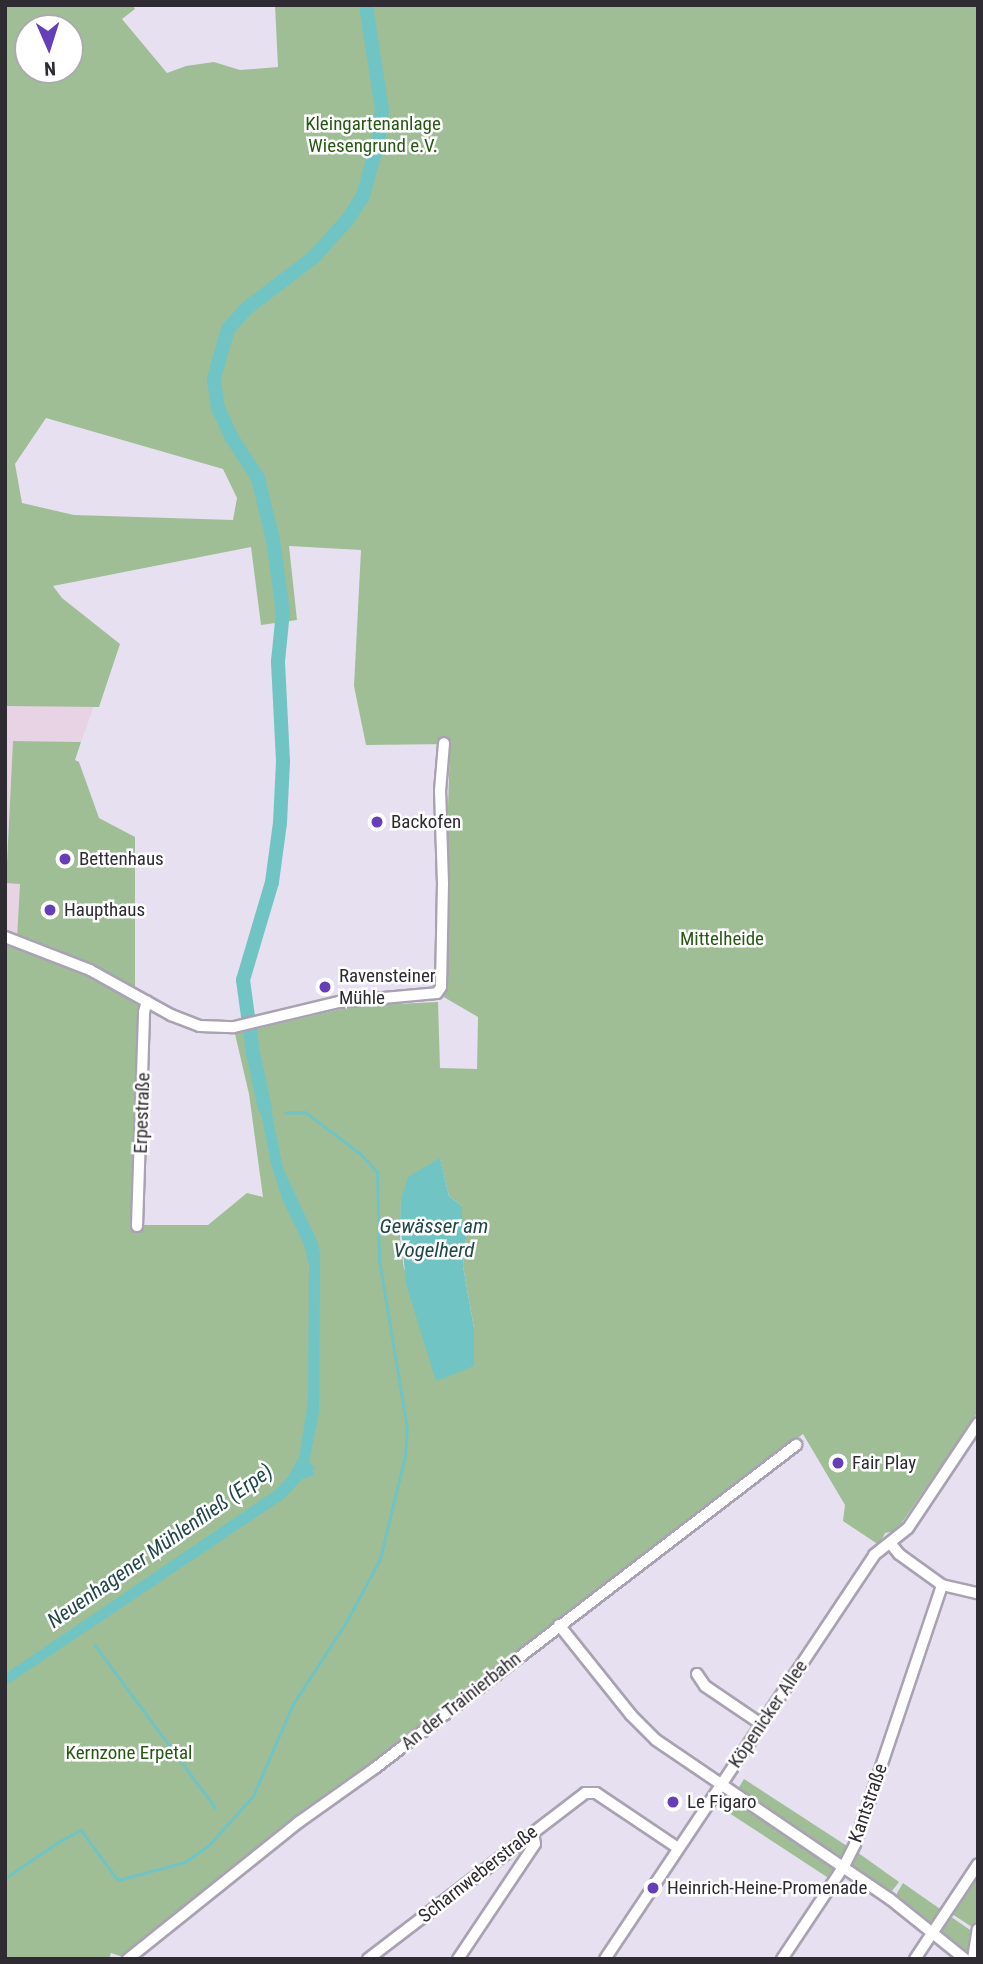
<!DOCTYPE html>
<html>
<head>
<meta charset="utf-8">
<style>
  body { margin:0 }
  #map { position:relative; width:983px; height:1964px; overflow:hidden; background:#e7e0f1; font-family:"Roboto Condensed",sans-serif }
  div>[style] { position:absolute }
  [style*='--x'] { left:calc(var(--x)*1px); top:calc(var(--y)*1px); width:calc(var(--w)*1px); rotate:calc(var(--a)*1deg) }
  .commercial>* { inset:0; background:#e7d3e3 }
  .green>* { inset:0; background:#9fbe96 }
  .water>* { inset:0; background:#71c4c4 }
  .stream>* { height:2.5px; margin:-1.25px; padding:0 1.25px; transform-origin:1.25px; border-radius:1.25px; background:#71c4c4 }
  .river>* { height:14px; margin:-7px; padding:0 7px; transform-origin:7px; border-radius:7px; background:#71c4c4 }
  .roads { filter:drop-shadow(2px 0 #a9a2b2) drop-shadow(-2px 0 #a9a2b2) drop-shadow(0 2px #a9a2b2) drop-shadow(0 -2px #a9a2b2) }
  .minor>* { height:10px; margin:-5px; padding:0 5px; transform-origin:5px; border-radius:5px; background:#fff }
  .dots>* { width:19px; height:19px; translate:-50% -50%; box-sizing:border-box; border:4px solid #fff; border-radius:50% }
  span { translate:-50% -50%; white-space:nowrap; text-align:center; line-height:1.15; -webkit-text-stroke:5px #fff; paint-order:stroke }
  .park-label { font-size:19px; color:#265814 }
  .poi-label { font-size:19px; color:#2e2c32 }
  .left { translate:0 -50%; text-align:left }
  .street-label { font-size:19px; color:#2e2c32 }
  .water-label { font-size:21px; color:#204848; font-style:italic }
  .frame { position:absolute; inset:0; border:7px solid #2e2c32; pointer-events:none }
  .north { position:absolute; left:14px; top:14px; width:70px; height:70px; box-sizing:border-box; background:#fff; border:2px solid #ababad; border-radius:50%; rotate:177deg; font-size:19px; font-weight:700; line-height:28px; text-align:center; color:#2e2c32 }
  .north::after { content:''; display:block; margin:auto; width:24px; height:32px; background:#663fb8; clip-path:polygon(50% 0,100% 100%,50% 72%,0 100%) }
</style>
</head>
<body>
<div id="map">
  <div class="commercial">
    <div style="clip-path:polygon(5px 706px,94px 706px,81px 742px,13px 741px,6px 882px,20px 883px,17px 938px,5px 933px)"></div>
  </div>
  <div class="green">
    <div style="clip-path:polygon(evenodd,5px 5px,133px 5px,135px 9px,122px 19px,167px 73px,186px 66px,214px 62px,240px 70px,278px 67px,275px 5px,978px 5px,978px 1412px,896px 1531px,885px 1533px,879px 1545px,843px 1521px,845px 1505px,803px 1434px,374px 1765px,301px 1814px,126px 1958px,111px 1953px,109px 1959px,5px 1959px,5px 944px,91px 978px,145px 1007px,136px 1225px,208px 1225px,247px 1193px,263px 1197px,249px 1094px,235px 1034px,354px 1006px,438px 1002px,440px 1068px,477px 1069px,478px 1017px,442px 996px,450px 744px,366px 745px,354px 686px,361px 550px,289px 546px,297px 620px,261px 625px,251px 547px,53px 586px,62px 598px,120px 644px,99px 707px,5px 706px,5px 5px,28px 28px,70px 28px,70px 70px,28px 70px,28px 28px,5px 5px,46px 418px,223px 469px,237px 498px,233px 520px,74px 515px,22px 503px,15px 464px,46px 418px,5px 5px,440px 1159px,449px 1196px,462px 1206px,462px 1219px,467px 1229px,463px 1266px,474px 1328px,404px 1269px,400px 1239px,401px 1200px,440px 1159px)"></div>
    <div style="clip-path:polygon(13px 741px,81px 742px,75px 760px,79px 762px,99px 818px,135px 837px,135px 987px,17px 938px,20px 884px,6px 883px)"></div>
    <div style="clip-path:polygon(744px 1779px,847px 1846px,841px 1859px,736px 1792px)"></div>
    <div style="clip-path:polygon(731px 1798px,832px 1865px,836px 1871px,830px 1879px,723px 1809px)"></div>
    <div style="clip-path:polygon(857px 1852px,899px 1882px,892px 1891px,886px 1893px,852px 1868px,850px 1864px)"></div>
    <div style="clip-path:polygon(978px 1871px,978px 1905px,975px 1929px,949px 1912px)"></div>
    <div style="clip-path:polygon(903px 1883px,943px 1911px,935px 1923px,928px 1923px,897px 1899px,897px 1893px)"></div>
    <div style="clip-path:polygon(947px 1914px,973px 1932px,967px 1956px,942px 1935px,941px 1930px)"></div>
  </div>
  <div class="water">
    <div style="clip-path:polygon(264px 1091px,269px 1099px,283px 1168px,318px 1243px,320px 1255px,319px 1412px,309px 1463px,316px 1468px,312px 1470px,315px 1475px,302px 1479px,285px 1498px,5px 1686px,5px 1675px,11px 1670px,274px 1491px,288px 1477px,299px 1457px,308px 1402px,309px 1265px,304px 1245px,283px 1201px,271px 1164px,257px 1092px)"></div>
    <div style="clip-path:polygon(440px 1158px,449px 1196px,462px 1206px,462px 1219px,467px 1229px,463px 1266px,474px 1328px,474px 1366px,436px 1381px,406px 1284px,400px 1220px,401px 1200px,408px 1177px)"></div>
  </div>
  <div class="stream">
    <div style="--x:95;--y:1645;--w:202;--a:53.5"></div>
    <div style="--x:5;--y:1878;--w:66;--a:-33.9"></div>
    <div style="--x:60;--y:1841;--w:24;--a:-28"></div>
    <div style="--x:81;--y:1830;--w:62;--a:53.5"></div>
    <div style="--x:118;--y:1880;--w:69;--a:-15"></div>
    <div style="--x:185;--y:1862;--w:28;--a:-35"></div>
    <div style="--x:208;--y:1846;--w:67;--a:-48"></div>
    <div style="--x:253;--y:1796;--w:100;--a:-66.5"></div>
    <div style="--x:293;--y:1704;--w:95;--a:-57"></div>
    <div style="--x:345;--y:1624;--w:74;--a:-61.7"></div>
    <div style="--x:380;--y:1559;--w:106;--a:-76.4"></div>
    <div style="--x:405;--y:1456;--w:27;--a:-86"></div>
    <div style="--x:407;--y:1429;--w:171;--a:-99.4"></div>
    <div style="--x:379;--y:1260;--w:88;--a:-91.3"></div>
    <div style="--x:377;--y:1172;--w:25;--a:-133"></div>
    <div style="--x:360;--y:1154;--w:68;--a:-142.8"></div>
    <div style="--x:306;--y:1113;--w:20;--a:180"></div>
  </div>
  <div class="river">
    <div style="--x:265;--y:1108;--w:56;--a:-102.3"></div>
    <div style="--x:253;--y:1053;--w:74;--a:-97.8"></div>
    <div style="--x:243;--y:980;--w:102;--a:-73.5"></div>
    <div style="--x:272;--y:882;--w:60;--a:-82.3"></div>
    <div style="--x:280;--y:823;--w:62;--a:-87.2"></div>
    <div style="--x:283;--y:761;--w:100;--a:-92.9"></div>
    <div style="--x:278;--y:661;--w:49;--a:-84.2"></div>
    <div style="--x:283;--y:612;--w:73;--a:-97.9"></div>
    <div style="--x:273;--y:540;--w:64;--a:-103.6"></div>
    <div style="--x:258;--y:478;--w:48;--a:-123"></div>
    <div style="--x:232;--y:438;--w:33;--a:-115"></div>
    <div style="--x:218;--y:408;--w:30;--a:-98"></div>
    <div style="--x:214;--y:378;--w:51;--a:-74.1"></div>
    <div style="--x:228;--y:329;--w:28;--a:-48"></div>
    <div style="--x:247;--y:308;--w:84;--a:-37.3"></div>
    <div style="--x:314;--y:257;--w:51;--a:-48.2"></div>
    <div style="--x:348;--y:219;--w:27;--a:-57"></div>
    <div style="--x:363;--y:196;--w:60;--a:-74.6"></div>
    <div style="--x:379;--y:138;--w:28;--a:-84"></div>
    <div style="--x:382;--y:110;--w:106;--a:-98.7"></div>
  </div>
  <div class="roads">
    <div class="minor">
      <div style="--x:5;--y:937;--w:91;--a:21.2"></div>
      <div style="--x:90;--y:970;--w:93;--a:29.1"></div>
      <div style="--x:171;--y:1015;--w:31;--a:21"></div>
      <div style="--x:200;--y:1026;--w:34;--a:2"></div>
      <div style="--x:234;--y:1027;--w:108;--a:-13.4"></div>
      <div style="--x:339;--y:1002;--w:98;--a:-5.2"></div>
      <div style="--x:437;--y:993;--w:7;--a:-56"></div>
      <div style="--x:441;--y:987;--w:103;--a:-88.9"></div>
      <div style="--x:443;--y:884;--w:93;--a:-91.8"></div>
      <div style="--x:440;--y:791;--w:48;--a:-85.2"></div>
      <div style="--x:137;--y:1226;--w:214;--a:-88.1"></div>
      <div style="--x:144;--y:1012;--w:11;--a:-75"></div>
      <div style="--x:891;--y:1544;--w:13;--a:51"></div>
      <div style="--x:899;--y:1554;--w:53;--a:35.8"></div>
      <div style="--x:942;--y:1585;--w:37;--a:13"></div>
      <div style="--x:559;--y:1625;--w:115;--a:51.3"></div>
      <div style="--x:631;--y:1715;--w:35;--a:45"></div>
      <div style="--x:656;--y:1740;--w:283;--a:34.2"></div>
      <div style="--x:890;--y:1899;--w:96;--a:38.7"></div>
      <div style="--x:697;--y:1674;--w:14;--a:56"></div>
      <div style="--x:705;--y:1686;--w:68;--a:34.2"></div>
      <div style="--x:128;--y:1959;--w:219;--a:-38.7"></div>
      <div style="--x:299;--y:1822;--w:93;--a:-35.4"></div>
      <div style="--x:375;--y:1768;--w:531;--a:-37.5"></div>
      <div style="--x:368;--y:1959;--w:273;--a:-37.4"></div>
      <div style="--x:585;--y:1793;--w:11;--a:0"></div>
      <div style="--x:596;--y:1793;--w:99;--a:33.9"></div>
      <div style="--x:458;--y:1959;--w:138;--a:-56.2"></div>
      <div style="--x:535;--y:1844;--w:11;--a:-100"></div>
      <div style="--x:605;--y:1959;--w:485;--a:-56.3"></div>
      <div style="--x:874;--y:1555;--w:43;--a:-38.5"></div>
      <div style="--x:908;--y:1528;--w:126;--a:-56.3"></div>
      <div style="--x:782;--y:1959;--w:112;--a:-56.3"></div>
      <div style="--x:844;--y:1866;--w:25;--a:-63"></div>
      <div style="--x:855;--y:1844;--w:273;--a:-71.4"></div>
      <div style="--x:915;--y:1959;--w:114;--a:-56.4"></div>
      <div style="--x:973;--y:1959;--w:30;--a:-81"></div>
    </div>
  </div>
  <div class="dots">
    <div style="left:377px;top:822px;background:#663fb8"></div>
    <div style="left:65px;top:859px;background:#663fb8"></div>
    <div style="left:50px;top:910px;background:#663fb8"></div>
    <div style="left:325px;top:987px;background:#663fb8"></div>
    <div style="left:838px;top:1463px;background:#663fb8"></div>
    <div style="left:673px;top:1802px;background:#663fb8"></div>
    <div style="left:653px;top:1888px;background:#663fb8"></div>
  </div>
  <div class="park-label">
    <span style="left:373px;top:135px">Kleingartenanlage<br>Wiesengrund e.V.</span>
    <span style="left:722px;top:939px">Mittelheide</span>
    <span style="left:129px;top:1753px">Kernzone Erpetal</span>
  </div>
  <div class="poi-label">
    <span class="left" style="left:391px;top:822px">Backofen</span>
    <span class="left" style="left:79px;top:859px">Bettenhaus</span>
    <span class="left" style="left:64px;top:910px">Haupthaus</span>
    <span class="left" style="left:339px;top:987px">Ravensteiner<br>Mühle</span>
    <span class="left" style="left:852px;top:1463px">Fair Play</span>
    <span class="left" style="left:687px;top:1802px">Le Figaro</span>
    <span class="left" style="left:667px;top:1888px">Heinrich-Heine-Promenade</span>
  </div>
  <div class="street-label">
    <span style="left:142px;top:1113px;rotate:-88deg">Erpestraße</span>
    <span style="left:461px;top:1701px;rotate:-38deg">An der Trainierbahn</span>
    <span style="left:768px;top:1714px;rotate:-56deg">Köpenicker Allee</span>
    <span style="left:868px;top:1803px;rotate:-71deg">Kantstraße</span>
    <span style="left:478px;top:1874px;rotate:-38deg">Scharnweberstraße</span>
  </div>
  <div class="water-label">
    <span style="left:434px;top:1238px">Gewässer am<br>Vogelherd</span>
    <span style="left:160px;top:1546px;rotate:-35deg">Neuenhagener Mühlenfließ (Erpe)</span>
  </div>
  <div class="frame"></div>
  <div class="north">N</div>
</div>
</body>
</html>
